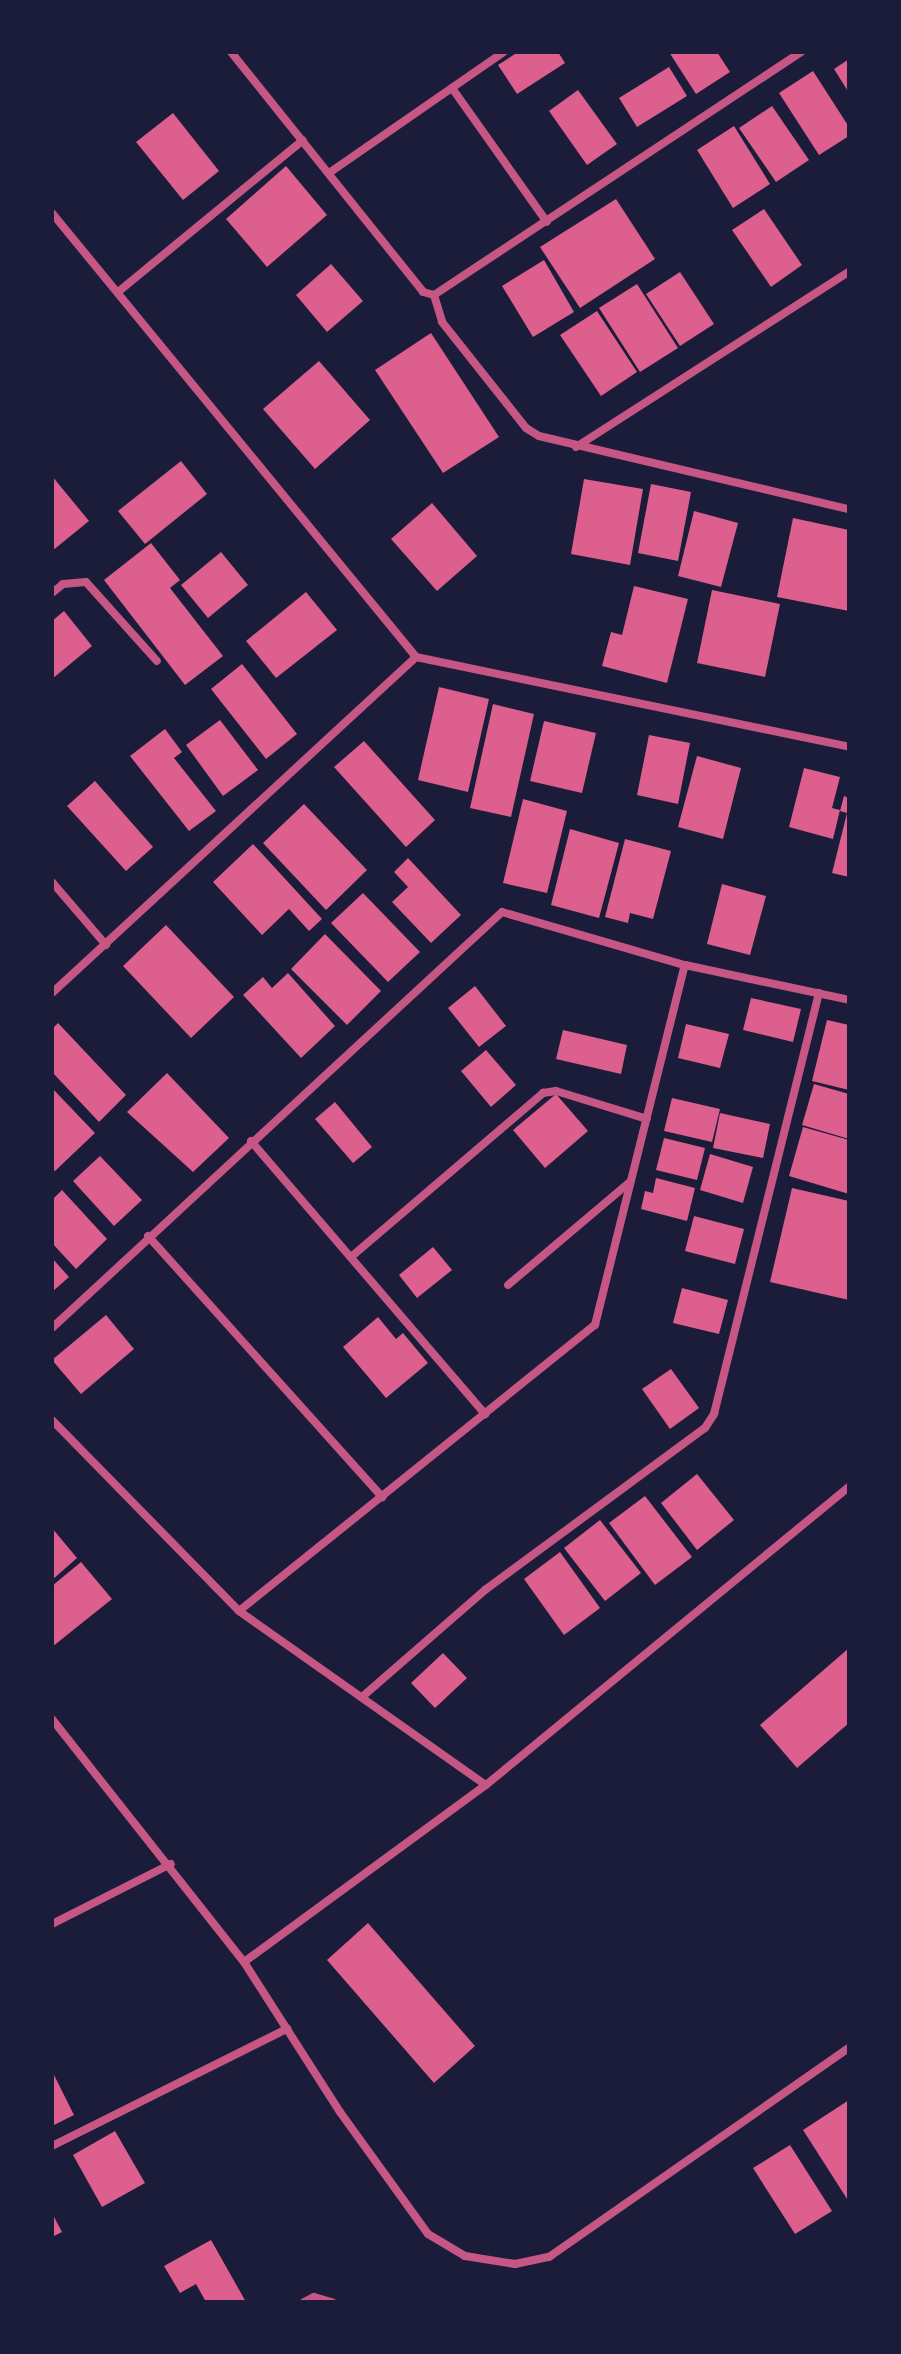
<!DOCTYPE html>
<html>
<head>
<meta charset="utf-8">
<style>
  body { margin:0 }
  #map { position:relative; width:901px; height:2354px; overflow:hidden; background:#1b1b3a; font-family:"Playfair Display",serif }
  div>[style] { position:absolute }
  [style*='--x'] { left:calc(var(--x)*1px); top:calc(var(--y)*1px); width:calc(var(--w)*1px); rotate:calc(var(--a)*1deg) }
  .building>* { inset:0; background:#dd5f8e }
  .minor>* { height:8px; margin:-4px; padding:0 4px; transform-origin:4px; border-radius:4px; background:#c65784 }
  span { translate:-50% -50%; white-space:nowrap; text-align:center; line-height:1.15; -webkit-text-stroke:8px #1b1b3a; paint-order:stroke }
  .frame { position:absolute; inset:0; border:54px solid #1b1b3a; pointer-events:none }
</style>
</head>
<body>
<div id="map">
  <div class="building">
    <div style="clip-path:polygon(518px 52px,558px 52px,565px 63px,517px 94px,498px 65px)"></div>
    <div style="clip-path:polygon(669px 52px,717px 52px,730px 72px,696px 94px)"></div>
    <div style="clip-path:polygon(849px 59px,849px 93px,834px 69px)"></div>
    <div style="clip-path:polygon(669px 67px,687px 96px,637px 127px,619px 98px)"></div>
    <div style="clip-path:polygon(813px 71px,849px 127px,849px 136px,819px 155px,779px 93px)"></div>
    <div style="clip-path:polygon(578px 90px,617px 144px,587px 165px,549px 111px)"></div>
    <div style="clip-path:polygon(772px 106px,809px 160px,776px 182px,739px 128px)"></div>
    <div style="clip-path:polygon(173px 113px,219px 171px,183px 200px,136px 142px)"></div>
    <div style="clip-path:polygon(734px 126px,770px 184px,733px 208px,697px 150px)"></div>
    <div style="clip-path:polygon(286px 166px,327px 215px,267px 267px,226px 219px)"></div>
    <div style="clip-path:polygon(616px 199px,655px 259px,580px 308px,540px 247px)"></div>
    <div style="clip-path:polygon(764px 209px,802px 265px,771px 287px,732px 230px)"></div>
    <div style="clip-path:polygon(544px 260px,574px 312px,533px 337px,502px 286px)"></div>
    <div style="clip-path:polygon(331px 264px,363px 301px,327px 332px,296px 295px)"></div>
    <div style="clip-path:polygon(680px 272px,714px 324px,680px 346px,646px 294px)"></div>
    <div style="clip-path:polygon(637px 284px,678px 348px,640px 372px,599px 308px)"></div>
    <div style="clip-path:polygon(597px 311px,637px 372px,601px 396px,560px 335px)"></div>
    <div style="clip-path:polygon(431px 333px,499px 437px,443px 473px,375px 370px)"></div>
    <div style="clip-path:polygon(319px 361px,370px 420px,315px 469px,263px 409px)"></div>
    <div style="clip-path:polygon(181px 461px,207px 494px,145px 544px,118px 511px)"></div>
    <div style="clip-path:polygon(52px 476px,89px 521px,52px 551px)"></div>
    <div style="clip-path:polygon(584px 479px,643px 489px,630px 565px,571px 554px)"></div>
    <div style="clip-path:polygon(651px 484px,691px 492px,678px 561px,638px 553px)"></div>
    <div style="clip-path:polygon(432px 503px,477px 556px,437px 591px,391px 539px)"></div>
    <div style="clip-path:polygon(694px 511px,738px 523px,721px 587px,678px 576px)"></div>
    <div style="clip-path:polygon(793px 518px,849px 530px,849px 611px,777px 597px)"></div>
    <div style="clip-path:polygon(151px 543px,180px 580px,170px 588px,223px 656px,185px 685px,104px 580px)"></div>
    <div style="clip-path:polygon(221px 552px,248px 585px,208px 618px,181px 585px)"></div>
    <div style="clip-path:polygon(634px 586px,688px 599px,667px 683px,602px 666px,611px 632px,622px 635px)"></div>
    <div style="clip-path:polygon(712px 590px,780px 604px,765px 677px,697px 663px)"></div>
    <div style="clip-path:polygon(306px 592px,337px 630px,276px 678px,246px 641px)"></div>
    <div style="clip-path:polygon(64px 611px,92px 646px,52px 679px,52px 621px)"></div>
    <div style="clip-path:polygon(242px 664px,297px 734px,266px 759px,211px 689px)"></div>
    <div style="clip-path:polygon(439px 687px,489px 699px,468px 792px,418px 780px)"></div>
    <div style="clip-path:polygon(493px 704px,534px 714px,511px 817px,470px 808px)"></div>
    <div style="clip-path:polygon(220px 720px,258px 770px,223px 796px,186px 745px)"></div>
    <div style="clip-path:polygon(544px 721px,596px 733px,582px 793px,530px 781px)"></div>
    <div style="clip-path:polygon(165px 729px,182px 752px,174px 758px,216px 811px,189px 831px,130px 756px)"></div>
    <div style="clip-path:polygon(649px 735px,690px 743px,678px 804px,637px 795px)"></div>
    <div style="clip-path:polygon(364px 741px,435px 820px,406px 847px,334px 767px)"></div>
    <div style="clip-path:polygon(697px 756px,741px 768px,723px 839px,678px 827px)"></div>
    <div style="clip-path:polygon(804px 768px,840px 777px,832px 808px,840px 810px,833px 839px,789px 827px)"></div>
    <div style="clip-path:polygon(95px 781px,153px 847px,126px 871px,67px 806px)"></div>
    <div style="clip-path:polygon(844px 796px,849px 798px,849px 877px,832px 873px,847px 813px,840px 811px)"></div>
    <div style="clip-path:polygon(523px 799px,567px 811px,547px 893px,503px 883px)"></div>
    <div style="clip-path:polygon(304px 804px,367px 870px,326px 910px,263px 843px)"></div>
    <div style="clip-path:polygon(570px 829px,619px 843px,599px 918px,551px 905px)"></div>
    <div style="clip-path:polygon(625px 839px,671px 851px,653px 919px,630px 913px,628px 923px,605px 917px)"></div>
    <div style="clip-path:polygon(253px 844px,322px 919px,309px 931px,289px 909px,262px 935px,213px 882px)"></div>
    <div style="clip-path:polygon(408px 858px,461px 915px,431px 943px,392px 902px,408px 887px,394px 872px)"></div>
    <div style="clip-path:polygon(722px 884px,766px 896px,750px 955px,707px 944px)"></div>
    <div style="clip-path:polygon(363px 893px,420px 952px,388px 982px,331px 923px)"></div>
    <div style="clip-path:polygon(166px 925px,234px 997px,191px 1038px,123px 966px)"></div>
    <div style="clip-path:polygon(325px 934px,381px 991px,347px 1025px,291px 969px)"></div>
    <div style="clip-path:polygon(288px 973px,335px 1026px,301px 1058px,243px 995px,263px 977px,272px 988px)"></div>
    <div style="clip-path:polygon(475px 986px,506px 1026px,479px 1047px,448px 1008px)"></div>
    <div style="clip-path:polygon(751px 998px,801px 1009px,793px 1042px,743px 1030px)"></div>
    <div style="clip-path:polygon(827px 1020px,849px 1025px,849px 1090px,812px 1081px)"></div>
    <div style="clip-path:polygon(58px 1023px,126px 1095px,99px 1122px,52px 1072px,52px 1029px)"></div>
    <div style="clip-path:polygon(686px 1024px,729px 1034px,720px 1068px,678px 1058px)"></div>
    <div style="clip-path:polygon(563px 1030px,627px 1045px,621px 1074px,556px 1059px)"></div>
    <div style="clip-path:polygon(486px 1050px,516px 1085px,491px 1107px,461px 1071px)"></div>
    <div style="clip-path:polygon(167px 1073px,229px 1138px,193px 1172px,127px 1112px)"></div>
    <div style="clip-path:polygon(814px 1084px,849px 1094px,849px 1139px,802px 1125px)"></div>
    <div style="clip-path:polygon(52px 1088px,95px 1133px,55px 1171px,52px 1168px)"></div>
    <div style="clip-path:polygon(556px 1094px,588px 1131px,545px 1168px,513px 1130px)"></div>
    <div style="clip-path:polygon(672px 1098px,720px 1109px,712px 1142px,664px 1131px)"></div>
    <div style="clip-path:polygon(335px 1102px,372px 1147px,353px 1163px,315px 1119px)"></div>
    <div style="clip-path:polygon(720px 1113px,770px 1124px,763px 1158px,713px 1148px)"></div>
    <div style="clip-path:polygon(803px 1127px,849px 1140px,849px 1194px,789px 1176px)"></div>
    <div style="clip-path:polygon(664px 1138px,705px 1148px,697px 1180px,656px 1170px)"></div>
    <div style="clip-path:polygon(710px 1154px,753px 1167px,743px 1203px,700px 1190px)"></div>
    <div style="clip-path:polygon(100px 1156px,142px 1200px,114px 1226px,73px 1181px)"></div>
    <div style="clip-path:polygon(656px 1178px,695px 1188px,687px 1221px,641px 1209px,645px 1191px,653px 1193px)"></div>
    <div style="clip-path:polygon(792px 1188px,849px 1201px,849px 1300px,770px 1282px)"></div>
    <div style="clip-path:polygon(62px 1190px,107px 1239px,76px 1269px,52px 1243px,52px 1200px)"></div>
    <div style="clip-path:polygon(694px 1216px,744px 1229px,735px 1264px,685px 1251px)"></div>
    <div style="clip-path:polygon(433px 1247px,452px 1270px,417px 1298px,399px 1275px)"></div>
    <div style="clip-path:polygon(52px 1258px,69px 1277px,52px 1292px)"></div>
    <div style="clip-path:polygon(682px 1288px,728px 1300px,719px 1334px,673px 1323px)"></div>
    <div style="clip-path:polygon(106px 1315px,134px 1349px,81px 1394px,52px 1360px)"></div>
    <div style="clip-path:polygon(378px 1317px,396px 1339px,403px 1333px,428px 1363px,386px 1398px,343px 1347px)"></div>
    <div style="clip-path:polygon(671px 1369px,699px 1408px,670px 1429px,642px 1389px)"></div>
    <div style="clip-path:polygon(697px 1474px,734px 1520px,697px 1550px,661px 1503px)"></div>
    <div style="clip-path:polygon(645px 1496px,692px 1557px,655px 1585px,609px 1523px)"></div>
    <div style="clip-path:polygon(600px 1520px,641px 1573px,605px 1601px,564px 1548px)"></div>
    <div style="clip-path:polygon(52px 1528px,77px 1558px,52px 1580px)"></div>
    <div style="clip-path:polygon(560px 1552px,600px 1608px,564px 1635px,524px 1579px)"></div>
    <div style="clip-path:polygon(81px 1562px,112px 1599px,52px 1647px,52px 1586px)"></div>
    <div style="clip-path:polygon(849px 1648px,849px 1723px,797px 1768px,760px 1725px)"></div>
    <div style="clip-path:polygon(443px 1653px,467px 1678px,435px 1708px,411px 1683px)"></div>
    <div style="clip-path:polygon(368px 1923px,475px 2046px,434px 2083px,327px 1960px)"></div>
    <div style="clip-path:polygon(52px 2071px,74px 2115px,52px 2126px)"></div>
    <div style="clip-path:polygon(849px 2100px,849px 2202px,803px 2130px)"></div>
    <div style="clip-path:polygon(115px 2131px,145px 2183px,102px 2207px,73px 2155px)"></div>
    <div style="clip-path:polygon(790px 2145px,832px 2211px,795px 2234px,753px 2168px)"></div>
    <div style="clip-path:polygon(52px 2213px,62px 2232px,52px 2237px)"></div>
    <div style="clip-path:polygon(211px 2240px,246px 2302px,206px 2302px,196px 2284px,180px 2293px,164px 2266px)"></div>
  </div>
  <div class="minor">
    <div style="--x:231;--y:52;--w:307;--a:51.3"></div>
    <div style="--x:423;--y:292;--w:11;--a:15"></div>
    <div style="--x:434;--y:295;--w:440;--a:-33.5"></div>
    <div style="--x:452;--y:88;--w:164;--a:54.7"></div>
    <div style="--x:329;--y:173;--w:213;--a:-34.7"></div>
    <div style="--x:52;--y:213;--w:574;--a:50.65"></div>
    <div style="--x:118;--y:292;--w:239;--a:-39.4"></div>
    <div style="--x:434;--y:295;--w:28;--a:73"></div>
    <div style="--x:442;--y:322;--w:135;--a:51.6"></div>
    <div style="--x:526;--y:428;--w:15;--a:32"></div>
    <div style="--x:539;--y:436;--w:318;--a:13.3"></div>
    <div style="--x:576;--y:447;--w:324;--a:-32.7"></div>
    <div style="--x:52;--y:593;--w:14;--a:-39"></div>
    <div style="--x:63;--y:584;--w:23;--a:-5"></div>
    <div style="--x:86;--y:582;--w:106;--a:48.1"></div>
    <div style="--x:52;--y:882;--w:83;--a:49.4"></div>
    <div style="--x:52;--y:993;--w:495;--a:-42.7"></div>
    <div style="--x:416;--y:657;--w:442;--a:11.7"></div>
    <div style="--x:251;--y:1141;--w:360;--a:49.4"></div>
    <div style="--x:148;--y:1236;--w:351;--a:48.1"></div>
    <div style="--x:351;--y:1257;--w:253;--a:-40.5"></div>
    <div style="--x:543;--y:1093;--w:13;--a:-9"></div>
    <div style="--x:556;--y:1091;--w:95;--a:17.1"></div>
    <div style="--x:508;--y:1285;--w:160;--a:-40.2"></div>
    <div style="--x:52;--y:1328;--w:613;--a:-42.75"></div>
    <div style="--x:502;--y:912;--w:191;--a:16.2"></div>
    <div style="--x:52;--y:1420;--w:267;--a:45.6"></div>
    <div style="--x:239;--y:1611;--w:302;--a:35.2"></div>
    <div style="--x:239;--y:1611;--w:457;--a:-38.8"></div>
    <div style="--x:595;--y:1325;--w:371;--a:-76"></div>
    <div style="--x:685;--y:965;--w:168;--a:12"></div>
    <div style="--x:362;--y:1697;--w:163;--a:-41"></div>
    <div style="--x:485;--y:1590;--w:273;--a:-36.4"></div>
    <div style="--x:705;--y:1428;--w:17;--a:-57"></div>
    <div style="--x:714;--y:1414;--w:434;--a:-76"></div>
    <div style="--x:52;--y:1719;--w:310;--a:51.7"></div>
    <div style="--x:244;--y:1962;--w:300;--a:-36.2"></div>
    <div style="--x:486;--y:1785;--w:470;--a:-39.4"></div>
    <div style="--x:52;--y:1924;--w:133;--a:-26.8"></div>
    <div style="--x:244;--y:1962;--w:178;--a:57.4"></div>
    <div style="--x:340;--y:2112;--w:150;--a:54.2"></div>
    <div style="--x:428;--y:2234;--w:43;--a:30.7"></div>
    <div style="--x:465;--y:2256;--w:51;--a:9.1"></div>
    <div style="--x:515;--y:2264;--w:35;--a:-12"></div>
    <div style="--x:549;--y:2257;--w:366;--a:-34.9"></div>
    <div style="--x:52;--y:2146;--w:263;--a:-26.5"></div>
    <div style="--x:304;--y:2302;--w:11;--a:-27"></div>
    <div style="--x:314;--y:2297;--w:19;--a:16"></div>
  </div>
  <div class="frame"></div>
</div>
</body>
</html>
